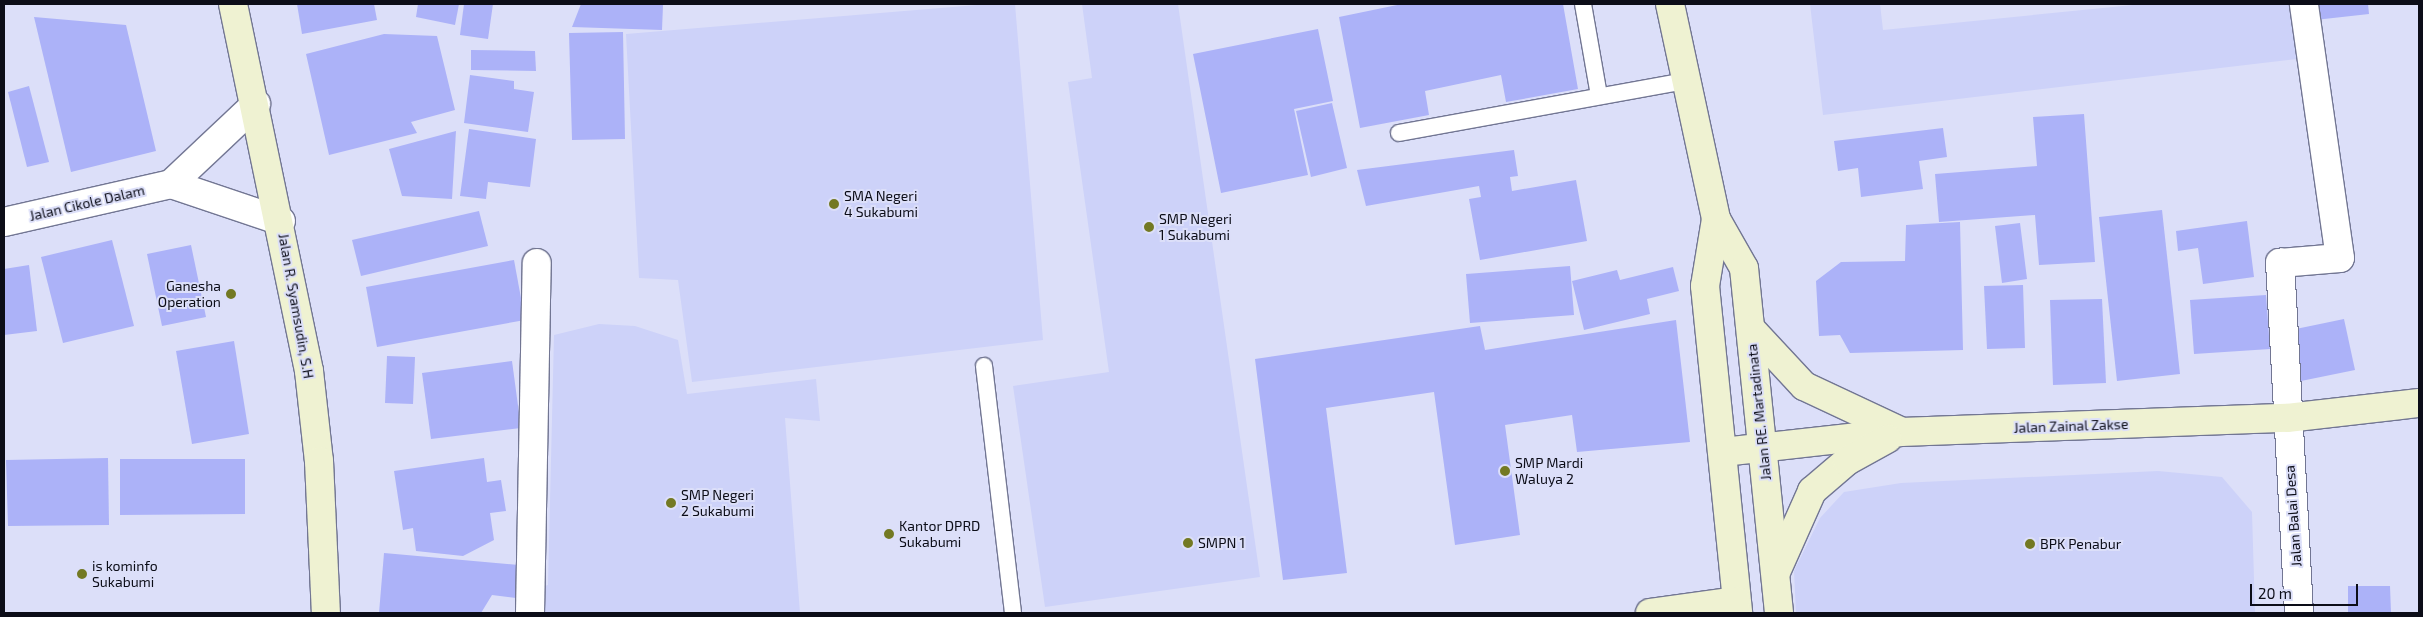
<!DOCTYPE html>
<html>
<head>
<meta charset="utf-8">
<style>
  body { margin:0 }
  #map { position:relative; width:2423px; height:617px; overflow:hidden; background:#dcdff9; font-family:"Exo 2",sans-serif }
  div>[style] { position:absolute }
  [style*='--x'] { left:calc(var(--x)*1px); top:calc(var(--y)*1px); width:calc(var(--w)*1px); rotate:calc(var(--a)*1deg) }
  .built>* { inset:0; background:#cdd2f9 }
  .building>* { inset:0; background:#acb2f8 }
  .roads { filter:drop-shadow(1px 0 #727693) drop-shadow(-1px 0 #727693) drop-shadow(0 1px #727693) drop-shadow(0 -1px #727693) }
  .lane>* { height:16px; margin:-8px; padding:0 8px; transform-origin:8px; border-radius:8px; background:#fff }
  .street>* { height:28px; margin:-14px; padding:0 14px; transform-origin:14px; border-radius:14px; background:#fff }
  .secondary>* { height:28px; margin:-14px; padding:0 14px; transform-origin:14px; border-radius:14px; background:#eff2d2 }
  .dots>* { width:14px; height:14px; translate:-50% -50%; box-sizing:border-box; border:2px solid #dcdff9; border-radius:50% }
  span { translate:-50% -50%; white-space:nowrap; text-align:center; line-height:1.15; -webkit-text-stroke:4px #dcdff9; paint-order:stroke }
  .poi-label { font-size:14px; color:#0c0d18 }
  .left { translate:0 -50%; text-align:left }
  .right { translate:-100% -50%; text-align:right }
  .street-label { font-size:14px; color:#0c0d18 }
  .frame { position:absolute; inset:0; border:5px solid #0c0d18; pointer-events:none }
  .scale { position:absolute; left:2250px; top:584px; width:108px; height:22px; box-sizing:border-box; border:2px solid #0c0d18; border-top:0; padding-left:6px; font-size:15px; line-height:18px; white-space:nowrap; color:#0c0d18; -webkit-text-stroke:4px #dcdff9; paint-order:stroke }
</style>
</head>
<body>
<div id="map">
  <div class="built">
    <div style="clip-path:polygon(989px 4px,1015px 4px,1043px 340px,692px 382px,678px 280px,639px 278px,626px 34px)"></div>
    <div style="clip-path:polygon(1082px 4px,1178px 4px,1260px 577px,1045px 607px,1013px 386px,1109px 372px,1068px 82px,1092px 78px)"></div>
    <div style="clip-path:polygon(1810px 4px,1880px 4px,1883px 30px,2143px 4px,2298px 4px,2305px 58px,1823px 115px)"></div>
    <div style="clip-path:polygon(599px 324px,635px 326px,678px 340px,687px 394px,816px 379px,820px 421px,785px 418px,800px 613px,526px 613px,527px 591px,548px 585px,554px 335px)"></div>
    <div style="clip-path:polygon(2158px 471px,2222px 477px,2252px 512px,2255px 613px,1796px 613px,1794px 571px,1820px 518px,1844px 492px,1901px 483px)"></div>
  </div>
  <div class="building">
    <div style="clip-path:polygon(297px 4px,374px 4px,377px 20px,302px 34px)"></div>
    <div style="clip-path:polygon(418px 4px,459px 4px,455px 25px,416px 17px)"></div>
    <div style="clip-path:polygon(464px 4px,493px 4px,488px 39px,460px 35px)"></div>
    <div style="clip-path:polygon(581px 4px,663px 5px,662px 30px,572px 27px)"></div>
    <div style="clip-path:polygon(1402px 4px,1563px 4px,1578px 89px,1506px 102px,1501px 75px,1425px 91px,1429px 115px,1360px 128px,1339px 17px)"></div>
    <div style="clip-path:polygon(2313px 4px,2368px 4px,2369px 14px,2315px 20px)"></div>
    <div style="clip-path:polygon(34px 17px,126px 25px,156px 151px,71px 172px)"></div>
    <div style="clip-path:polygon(1318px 29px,1333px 101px,1294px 109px,1308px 175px,1221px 193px,1193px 54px)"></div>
    <div style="clip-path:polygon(623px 32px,625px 139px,572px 140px,569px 33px)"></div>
    <div style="clip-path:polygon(384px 34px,437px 36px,455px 110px,411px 122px,417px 133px,329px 155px,306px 54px)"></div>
    <div style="clip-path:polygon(471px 50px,535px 51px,536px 71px,471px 70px)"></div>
    <div style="clip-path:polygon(470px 75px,514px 81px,514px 89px,534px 92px,528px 132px,464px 123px)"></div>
    <div style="clip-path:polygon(29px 86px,49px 162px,27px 167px,8px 92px)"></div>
    <div style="clip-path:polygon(1332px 103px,1347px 168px,1311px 177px,1296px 111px)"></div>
    <div style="clip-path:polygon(2084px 114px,2095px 262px,2039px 265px,2035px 215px,1939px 222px,1935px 174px,2037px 166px,2033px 117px)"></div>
    <div style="clip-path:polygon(1943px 128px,1947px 157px,1919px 161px,1923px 189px,1861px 197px,1858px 168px,1838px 171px,1834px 141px)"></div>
    <div style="clip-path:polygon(469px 129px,536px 139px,530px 187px,488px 182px,486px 199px,460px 196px)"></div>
    <div style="clip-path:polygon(456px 131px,452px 199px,402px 196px,389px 149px)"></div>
    <div style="clip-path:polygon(1514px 150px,1518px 176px,1510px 177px,1512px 191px,1576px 180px,1587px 241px,1480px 260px,1469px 199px,1481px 197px,1479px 186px,1366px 206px,1357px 170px)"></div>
    <div style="clip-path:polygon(2162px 210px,2180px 374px,2117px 381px,2099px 217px)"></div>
    <div style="clip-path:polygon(479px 211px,488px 246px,361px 276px,352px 240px)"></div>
    <div style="clip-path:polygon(2247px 221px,2254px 277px,2203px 284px,2198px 248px,2178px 251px,2176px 231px)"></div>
    <div style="clip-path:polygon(1960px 222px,1963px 350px,1850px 353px,1840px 335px,1819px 336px,1816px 281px,1841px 262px,1905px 261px,1906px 225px)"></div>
    <div style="clip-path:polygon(2020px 223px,2027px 279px,2002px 283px,1995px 226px)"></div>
    <div style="clip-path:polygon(112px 240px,134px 326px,63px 343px,41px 257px)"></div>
    <div style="clip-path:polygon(191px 245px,206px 317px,162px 326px,147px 254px)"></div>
    <div style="clip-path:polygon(514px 260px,525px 320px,377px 347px,366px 287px)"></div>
    <div style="clip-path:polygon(29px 265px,37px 331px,4px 335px,4px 269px)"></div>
    <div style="clip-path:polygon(1570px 266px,1574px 315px,1470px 323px,1466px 274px)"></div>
    <div style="clip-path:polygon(1673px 267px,1679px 291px,1647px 299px,1650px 314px,1584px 330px,1572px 281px,1617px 270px,1620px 280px)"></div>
    <div style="clip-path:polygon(2023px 285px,2025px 348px,1987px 349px,1984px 286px)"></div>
    <div style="clip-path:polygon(2266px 295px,2270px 349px,2194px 354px,2190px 300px)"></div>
    <div style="clip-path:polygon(2102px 299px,2106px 383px,2053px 385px,2050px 300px)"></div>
    <div style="clip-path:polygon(2344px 319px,2355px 370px,2301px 381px,2291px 330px)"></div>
    <div style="clip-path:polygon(1676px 320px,1690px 442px,1577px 452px,1572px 415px,1505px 425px,1520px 535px,1455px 545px,1434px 392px,1326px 408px,1347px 573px,1283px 580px,1255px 359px,1480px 326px,1485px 350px)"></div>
    <div style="clip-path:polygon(234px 341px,249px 434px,192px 444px,176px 351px)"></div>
    <div style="clip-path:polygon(387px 356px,415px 357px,413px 404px,385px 403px)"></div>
    <div style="clip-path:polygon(512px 361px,521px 428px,431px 439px,422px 373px)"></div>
    <div style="clip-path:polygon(108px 458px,109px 525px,8px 526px,6px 460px)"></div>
    <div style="clip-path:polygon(484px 458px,487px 482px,501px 480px,506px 511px,490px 513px,494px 540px,463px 556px,416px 551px,413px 528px,403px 530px,394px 471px)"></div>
    <div style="clip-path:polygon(120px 459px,245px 459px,245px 514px,120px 515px)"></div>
    <div style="clip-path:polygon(384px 553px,519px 565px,516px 598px,492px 595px,481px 613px,379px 613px)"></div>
    <div style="clip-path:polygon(2348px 586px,2390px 586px,2391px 613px,2348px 613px)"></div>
  </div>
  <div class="roads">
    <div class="lane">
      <div style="--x:1583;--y:4;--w:93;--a:80.1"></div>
      <div style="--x:1399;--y:133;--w:292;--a:-10.3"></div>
      <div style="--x:984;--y:366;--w:249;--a:83.3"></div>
    </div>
    <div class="street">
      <div style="--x:171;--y:184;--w:116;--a:18.6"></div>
      <div style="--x:4;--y:222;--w:171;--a:-12.8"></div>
      <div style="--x:171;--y:184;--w:117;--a:-43.3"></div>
      <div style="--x:530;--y:613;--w:350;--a:-88.9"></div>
      <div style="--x:2299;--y:613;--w:351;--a:-93.1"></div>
      <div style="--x:2280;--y:263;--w:60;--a:-4.8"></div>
      <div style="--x:2340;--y:258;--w:257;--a:-98.1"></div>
    </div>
    <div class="secondary">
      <div style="--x:233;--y:4;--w:375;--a:78.3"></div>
      <div style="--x:309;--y:371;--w:91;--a:83.7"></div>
      <div style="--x:319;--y:461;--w:152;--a:87.4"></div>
      <div style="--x:1670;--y:4;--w:220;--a:77.9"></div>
      <div style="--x:1716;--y:219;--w:56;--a:60.3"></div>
      <div style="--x:1744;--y:268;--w:347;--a:84.2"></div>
      <div style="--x:1716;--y:219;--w:68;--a:99.3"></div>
      <div style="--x:1705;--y:286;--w:329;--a:84.2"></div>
      <div style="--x:1751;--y:329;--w:78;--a:47.1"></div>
      <div style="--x:1804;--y:386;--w:106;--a:25.1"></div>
      <div style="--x:1723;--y:452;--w:179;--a:-6.4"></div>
      <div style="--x:1901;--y:432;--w:386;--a:-2.1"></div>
      <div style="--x:2287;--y:418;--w:133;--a:-6.5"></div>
      <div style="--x:1776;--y:572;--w:89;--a:-66"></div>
      <div style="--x:1812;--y:491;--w:46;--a:-40.6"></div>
      <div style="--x:1847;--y:461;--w:46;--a:-28.8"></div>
      <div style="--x:1650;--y:613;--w:87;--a:-7.9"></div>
    </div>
  </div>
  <div class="dots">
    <div style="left:834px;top:204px;background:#737923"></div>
    <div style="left:1149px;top:227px;background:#737923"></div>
    <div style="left:231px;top:294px;background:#737923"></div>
    <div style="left:1505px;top:471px;background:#737923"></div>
    <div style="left:671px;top:503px;background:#737923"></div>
    <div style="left:889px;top:534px;background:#737923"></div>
    <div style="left:1188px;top:543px;background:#737923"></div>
    <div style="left:2030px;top:544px;background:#737923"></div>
    <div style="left:82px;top:574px;background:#737923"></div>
  </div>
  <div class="poi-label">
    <span class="left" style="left:844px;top:204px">SMA Negeri<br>4 Sukabumi</span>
    <span class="left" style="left:1159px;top:227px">SMP Negeri<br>1 Sukabumi</span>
    <span class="right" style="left:221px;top:294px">Ganesha<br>Operation</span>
    <span class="left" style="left:1515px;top:471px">SMP Mardi<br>Waluya 2</span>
    <span class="left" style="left:681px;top:503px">SMP Negeri<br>2 Sukabumi</span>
    <span class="left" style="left:899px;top:534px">Kantor DPRD<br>Sukabumi</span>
    <span class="left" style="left:1198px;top:543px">SMPN 1</span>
    <span class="left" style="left:2040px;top:544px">BPK Penabur</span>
    <span class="left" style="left:92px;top:574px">is kominfo<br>Sukabumi</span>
  </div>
  <div class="street-label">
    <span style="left:87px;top:203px;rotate:-13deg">Jalan Cikole Dalam</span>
    <span style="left:296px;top:306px;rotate:80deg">Jalan R. Syamsudin, S.H</span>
    <span style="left:1759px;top:412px;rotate:-96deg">Jalan RE. Martadinata</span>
    <span style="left:2071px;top:426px;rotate:-2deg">Jalan Zainal Zakse</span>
    <span style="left:2293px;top:516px;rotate:-94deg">Jalan Balai Desa</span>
  </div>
  <div class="frame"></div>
  <div class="scale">20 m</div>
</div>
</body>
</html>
